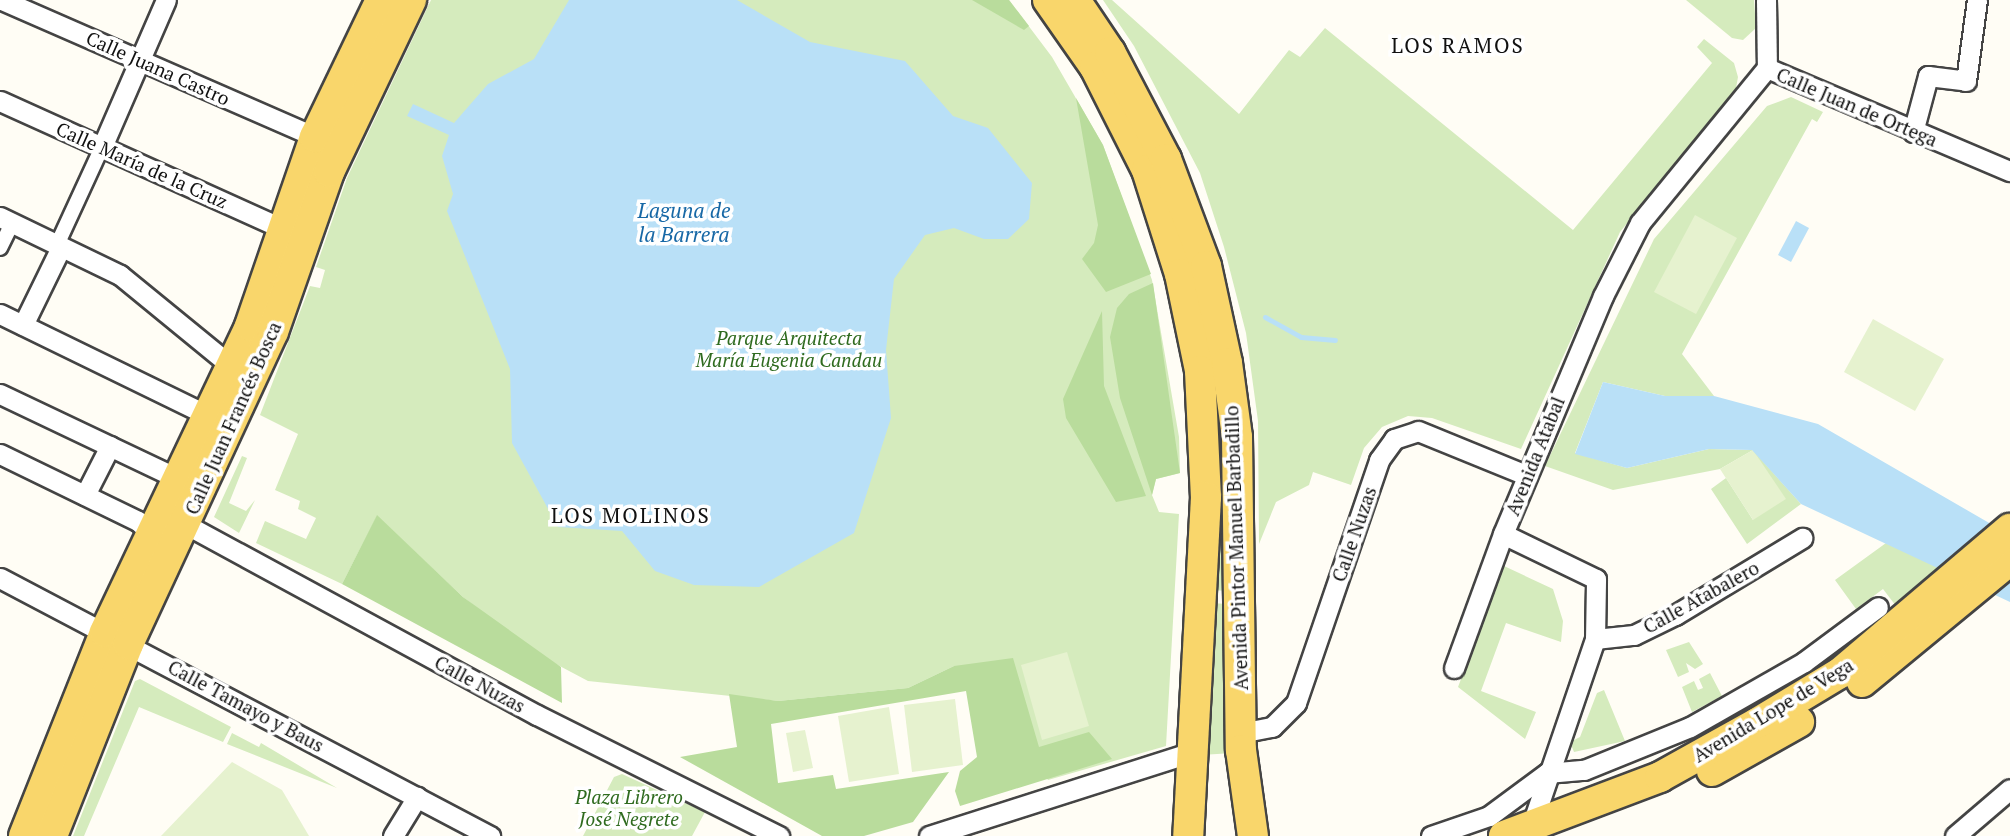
<!DOCTYPE html>
<html>
<head>
<meta charset="utf-8">
<style>
  body { margin:0 }
  #map { position:relative; width:2010px; height:836px; overflow:hidden; background:#fffdf5; font-family:"PT Serif",serif }
  div>[style] { position:absolute }
  [style*='--x'] { left:calc(var(--x)*1px); top:calc(var(--y)*1px); width:calc(var(--w)*1px); rotate:calc(var(--a)*1deg) }
  .green>* { inset:0; background:#d5ebbd }
  .forest>* { inset:0; background:#b9dc9c }
  .pitch>* { inset:0; background:#e6f2cf }
  .water>* { inset:0; background:#b9e0f7 }
  .stream>* { height:5px; margin:-2.5px; padding:0 2.5px; transform-origin:2.5px; border-radius:2.5px; background:#b9e0f7 }
  .roads { filter:drop-shadow(2px 0 #444) drop-shadow(-2px 0 #444) drop-shadow(0 2px #444) drop-shadow(0 -2px #444) }
  .pedestrian>* { height:14px; margin:-7px; padding:0 7px; transform-origin:7px; border-radius:7px; background:#fff }
  .minor>* { height:19px; margin:-9.5px; padding:0 9.5px; transform-origin:9.5px; border-radius:9.5px; background:#fff }
  .primary>* { height:30px; margin:-15px; padding:0 15px; transform-origin:15px; border-radius:15px; background:#f9d66b }
  span { translate:-50% -50%; white-space:nowrap; text-align:center; line-height:1.15; -webkit-text-stroke:7px #fff; paint-order:stroke }
  .street-label { font-size:19px; color:#111 }
  .park-label { font-size:19px; color:#2f6b1f; font-style:italic }
  .neighbourhood-label { font-size:21px; color:#111; letter-spacing:2px }
  .water-label { font-size:21px; color:#1768a6; font-style:italic }
</style>
</head>
<body>
<div id="map">
  <div class="green">
    <div style="clip-path:polygon(431px 0,1009px 0,1052px 57px,1103px 145px,1152px 280px,1179px 437px,1180px 473px,1156px 479px,1152px 495px,1159px 512px,1179px 514px,1166px 746px,1048px 780px,954px 666px,908px 688px,778px 701px,588px 681px,537px 654px,463px 597px,377px 516px,342px 584px,256px 543px,265px 521px,306px 539px,316px 518px,298px 509px,300px 501px,275px 490px,298px 434px,260px 415px,310px 286px,320px 288px,325px 270px,316px 267px,347px 178px)"></div>
    <div style="clip-path:polygon(1103px 0,1112px 0,1239px 114px,1289px 50px,1300px 57px,1325px 28px,1573px 230px,1712px 63px,1697px 47px,1704px 39px,1734px 63px,1738px 77px,1736px 88px,1620px 232px,1521px 449px,1432px 418px,1408px 416px,1382px 427px,1364px 448px,1351px 485px,1313px 472px,1309px 485px,1276px 502px,1259px 544px,1258px 421px,1246px 333px,1224px 247px,1200px 173px,1134px 46px)"></div>
    <div style="clip-path:polygon(1686px 0,1754px 0,1756px 28px,1743px 40px,1732px 38px)"></div>
    <div style="clip-path:polygon(1791px 97px,1823px 112px,1817px 122px,1812px 119px,1682px 354px,1714px 396px,1665px 396px,1603px 382px,1575px 453px,1627px 468px,1709px 449px,1753px 450px,1801px 504px,1747px 544px,1711px 489px,1726px 478px,1753px 520px,1753px 450px,1720px 469px,1613px 490px,1545px 466px,1654px 239px,1767px 106px)"></div>
    <div style="clip-path:polygon(1198px 274px,1227px 442px,1230px 591px,1209px 590px)"></div>
    <div style="clip-path:polygon(242px 456px,247px 458px,229px 503px,246px 511px,255px 500px,239px 533px,214px 517px)"></div>
    <div style="clip-path:polygon(1886px 543px,1941px 567px,1896px 606px,1883px 589px,1856px 609px,1835px 580px)"></div>
    <div style="clip-path:polygon(1504px 566px,1553px 589px,1563px 621px,1561px 642px,1506px 623px,1481px 691px,1536px 712px,1525px 739px,1458px 687px)"></div>
    <div style="clip-path:polygon(1208px 603px,1230px 604px,1233px 753px,1201px 755px)"></div>
    <div style="clip-path:polygon(1689px 642px,1703px 664px,1695px 669px,1686px 663px,1689px 672px,1678px 677px,1666px 650px)"></div>
    <div style="clip-path:polygon(1710px 673px,1722px 696px,1692px 712px,1682px 687px,1694px 681px,1698px 690px,1703px 688px,1699px 679px)"></div>
    <div style="clip-path:polygon(140px 679px,231px 727px,223px 742px,139px 707px,84px 836px,73px 836px,135px 681px)"></div>
    <div style="clip-path:polygon(1604px 690px,1625px 741px,1574px 752px,1570px 742px,1580px 737px,1597px 693px)"></div>
    <div style="clip-path:polygon(232px 733px,259px 747px,261px 743px,337px 788px,227px 744px)"></div>
    <div style="clip-path:polygon(622px 774px,705px 812px,692px 836px,576px 836px,583px 836px,614px 777px)"></div>
  </div>
  <div class="forest">
    <div style="clip-path:polygon(972px 0,1009px 0,1029px 26px,1024px 30px)"></div>
    <div style="clip-path:polygon(1076px 98px,1103px 145px,1151px 274px,1106px 292px,1082px 259px,1094px 243px,1098px 225px)"></div>
    <div style="clip-path:polygon(1153px 283px,1180px 473px,1156px 479px,1152px 495px,1120px 398px,1110px 337px,1117px 308px,1129px 294px)"></div>
    <div style="clip-path:polygon(1102px 311px,1104px 386px,1146px 496px,1116px 502px,1066px 418px,1063px 399px)"></div>
    <div style="clip-path:polygon(377px 515px,463px 597px,561px 667px,562px 703px,342px 584px)"></div>
    <div style="clip-path:polygon(1013px 658px,1039px 747px,1089px 732px,1112px 759px,960px 806px,955px 791px,960px 771px,977px 757px,966px 691px,771px 724px,778px 783px,833px 775px,836px 789px,949px 772px,913px 822px,864px 836px,822px 836px,680px 757px,737px 747px,729px 694px,778px 701px,908px 688px,954px 666px)"></div>
  </div>
  <div class="pitch">
    <div style="clip-path:polygon(1695px 215px,1737px 238px,1696px 314px,1654px 292px)"></div>
    <div style="clip-path:polygon(1873px 319px,1944px 359px,1915px 411px,1844px 372px)"></div>
    <div style="clip-path:polygon(1753px 450px,1786px 499px,1753px 520px,1720px 469px)"></div>
    <div style="clip-path:polygon(1067px 652px,1089px 726px,1042px 740px,1021px 665px)"></div>
    <div style="clip-path:polygon(955px 699px,963px 765px,912px 772px,904px 705px)"></div>
    <div style="clip-path:polygon(889px 707px,899px 774px,849px 782px,838px 716px)"></div>
    <div style="clip-path:polygon(805px 730px,813px 768px,793px 772px,786px 733px)"></div>
    <div style="clip-path:polygon(232px 762px,282px 790px,309px 836px,161px 836px)"></div>
  </div>
  <div class="water">
    <div style="clip-path:polygon(569px 0,737px 0,810px 42px,905px 61px,953px 116px,988px 128px,1032px 183px,1029px 219px,1008px 239px,984px 239px,954px 228px,925px 235px,894px 279px,886px 350px,891px 418px,854px 533px,759px 587px,694px 585px,655px 571px,622px 531px,558px 527px,512px 443px,510px 369px,447px 211px,453px 194px,442px 156px,449px 135px,407px 116px,413px 104px,454px 123px,488px 84px,534px 59px)"></div>
    <div style="clip-path:polygon(1796px 221px,1809px 228px,1791px 262px,1778px 255px)"></div>
    <div style="clip-path:polygon(1603px 382px,1665px 396px,1714px 396px,1818px 424px,2010px 535px,2010px 602px,1801px 504px,1752px 450px,1709px 449px,1627px 468px,1575px 454px)"></div>
  </div>
  <div class="stream">
    <div style="--x:1265;--y:317;--w:41;--a:29.1"></div>
    <div style="--x:1301;--y:337;--w:34;--a:5"></div>
  </div>
  <div class="roads">
    <div class="pedestrian">
      <div style="--x:57;--y:245;--w:108;--a:-65.3"></div>
      <div style="--x:0;--y:248;--w:28;--a:-64"></div>
    </div>
    <div class="minor">
      <div style="--x:2;--y:0;--w:342;--a:23.6"></div>
      <div style="--x:1766;--y:0;--w:68;--a:89.2"></div>
      <div style="--x:1767;--y:68;--w:264;--a:23"></div>
      <div style="--x:0;--y:101;--w:312;--a:24.3"></div>
      <div style="--x:1913;--y:132;--w:58;--a:-75"></div>
      <div style="--x:1928;--y:76;--w:38;--a:7"></div>
      <div style="--x:1966;--y:81;--w:82;--a:-82.3"></div>
      <div style="--x:102;--y:147;--w:160;--a:-66.5"></div>
      <div style="--x:0;--y:217;--w:133;--a:25.8"></div>
      <div style="--x:120;--y:275;--w:144;--a:39.3"></div>
      <div style="--x:0;--y:314;--w:230;--a:26"></div>
      <div style="--x:23;--y:325;--w:87;--a:-64"></div>
      <div style="--x:0;--y:394;--w:196;--a:25.4"></div>
      <div style="--x:0;--y:454;--w:153;--a:25.9"></div>
      <div style="--x:138;--y:521;--w:18;--a:43"></div>
      <div style="--x:85;--y:495;--w:55;--a:-63"></div>
      <div style="--x:185;--y:524;--w:400;--a:28.5"></div>
      <div style="--x:537;--y:715;--w:271;--a:26.6"></div>
      <div style="--x:0;--y:578;--w:554;--a:27.77"></div>
      <div style="--x:1595;--y:639;--w:39;--a:-6"></div>
      <div style="--x:1634;--y:635;--w:46;--a:-26"></div>
      <div style="--x:1675;--y:615;--w:149;--a:-31.2"></div>
      <div style="--x:1454;--y:668;--w:143;--a:-69.9"></div>
      <div style="--x:1240;--y:733;--w:33;--a:-11"></div>
      <div style="--x:1272;--y:727;--w:34;--a:-45"></div>
      <div style="--x:1296;--y:703;--w:257;--a:-71.1"></div>
      <div style="--x:1379;--y:460;--w:26;--a:-54"></div>
      <div style="--x:1394;--y:439;--w:25;--a:-18"></div>
      <div style="--x:1418;--y:431;--w:117;--a:22.2"></div>
      <div style="--x:1547;--y:773;--w:37;--a:-5"></div>
      <div style="--x:1584;--y:770;--w:114;--a:-22.1"></div>
      <div style="--x:1690;--y:727;--w:131;--a:-29.7"></div>
      <div style="--x:1804;--y:662;--w:92;--a:-36.6"></div>
      <div style="--x:1530;--y:830;--w:202;--a:-71.2"></div>
      <div style="--x:1595;--y:639;--w:60;--a:-89"></div>
      <div style="--x:1596;--y:579;--w:103;--a:-154.2"></div>
      <div style="--x:1503;--y:534;--w:258;--a:-67.2"></div>
      <div style="--x:1603;--y:296;--w:82;--a:-63.1"></div>
      <div style="--x:1640;--y:223;--w:200;--a:-50.7"></div>
      <div style="--x:393;--y:836;--w:46;--a:-58.4"></div>
      <div style="--x:929;--y:836;--w:277;--a:-17.7"></div>
      <div style="--x:1431;--y:836;--w:61;--a:-19"></div>
      <div style="--x:1489;--y:816;--w:72;--a:-36.6"></div>
      <div style="--x:1955;--y:836;--w:72;--a:-40.5"></div>
    </div>
    <div class="primary">
      <div style="--x:1048;--y:0;--w:82;--a:55"></div>
      <div style="--x:1095;--y:67;--w:115;--a:63.2"></div>
      <div style="--x:1147;--y:170;--w:109;--a:72.4"></div>
      <div style="--x:1180;--y:274;--w:99;--a:78.3"></div>
      <div style="--x:1200;--y:371;--w:126;--a:87.3"></div>
      <div style="--x:1206;--y:497;--w:339;--a:93"></div>
      <div style="--x:1075;--y:0;--w:63;--a:56.1"></div>
      <div style="--x:1110;--y:52;--w:121;--a:62.4"></div>
      <div style="--x:1166;--y:159;--w:114;--a:69.5"></div>
      <div style="--x:1206;--y:266;--w:99;--a:77.8"></div>
      <div style="--x:1227;--y:363;--w:75;--a:82.3"></div>
      <div style="--x:1237;--y:437;--w:313;--a:89.3"></div>
      <div style="--x:1241;--y:750;--w:87;--a:82.1"></div>
      <div style="--x:1862;--y:682;--w:192;--a:-39.5"></div>
      <div style="--x:1712;--y:771;--w:100;--a:-29.4"></div>
      <div style="--x:24;--y:836;--w:219;--a:-68.3"></div>
      <div style="--x:105;--y:632;--w:339;--a:-64.6"></div>
      <div style="--x:250;--y:326;--w:200;--a:-71"></div>
      <div style="--x:315;--y:137;--w:152;--a:-64.3"></div>
      <div style="--x:52;--y:836;--w:206;--a:-68.4"></div>
      <div style="--x:128;--y:644;--w:344;--a:-65.1"></div>
      <div style="--x:273;--y:332;--w:170;--a:-70.7"></div>
      <div style="--x:329;--y:172;--w:191;--a:-64.5"></div>
      <div style="--x:1504;--y:836;--w:167;--a:-20.7"></div>
      <div style="--x:1660;--y:777;--w:111;--a:-29.1"></div>
      <div style="--x:1757;--y:723;--w:97;--a:-31.1"></div>
      <div style="--x:1840;--y:673;--w:223;--a:-40.3"></div>
    </div>
  </div>
  <div class="street-label">
    <span style="left:158px;top:68px;rotate:24deg">Calle Juana Castro</span>
    <span style="left:1857px;top:107px;rotate:23deg">Calle Juan de Ortega</span>
    <span style="left:142px;top:165px;rotate:24deg">Calle María de la Cruz</span>
    <span style="left:233px;top:418px;rotate:-66deg">Calle Juan Francés Bosca</span>
    <span style="left:1535px;top:456px;rotate:-68deg">Avenida Atabal</span>
    <span style="left:1354px;top:534px;rotate:-71deg">Calle Nuzas</span>
    <span style="left:1236px;top:548px;rotate:-92deg">Avenida Pintor Manuel Barbadillo</span>
    <span style="left:1701px;top:597px;rotate:-29deg">Calle Atabalero</span>
    <span style="left:480px;top:684px;rotate:28deg">Calle Nuzas</span>
    <span style="left:246px;top:706px;rotate:28deg">Calle Tamayo y Baus</span>
    <span style="left:1773px;top:710px;rotate:-31deg">Avenida Lope de Vega</span>
  </div>
  <div class="park-label">
    <span style="left:789px;top:349px">Parque Arquitecta<br>María Eugenia Candau</span>
    <span style="left:629px;top:808px">Plaza Librero<br>José Negrete</span>
  </div>
  <div class="neighbourhood-label">
    <span style="left:1458px;top:45px">LOS RAMOS</span>
    <span style="left:631px;top:515px">LOS MOLINOS</span>
  </div>
  <div class="water-label">
    <span style="left:684px;top:222px">Laguna de<br>la Barrera</span>
  </div>
</div>
</body>
</html>
